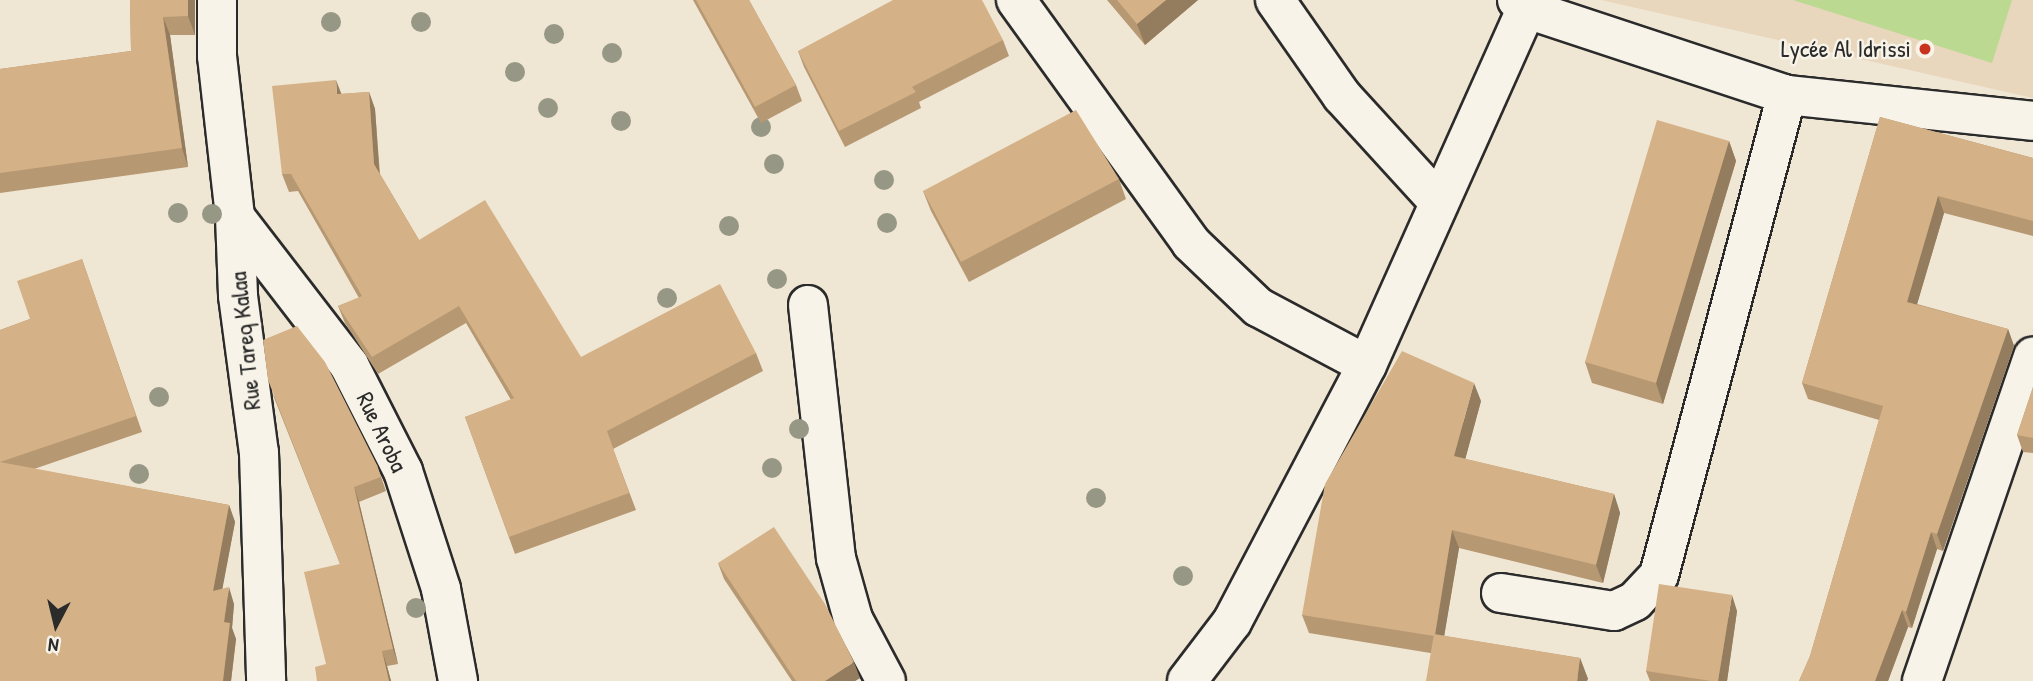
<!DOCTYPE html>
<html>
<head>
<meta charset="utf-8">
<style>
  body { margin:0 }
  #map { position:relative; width:2033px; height:681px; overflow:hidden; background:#f0e6d4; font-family:"Patrick Hand",sans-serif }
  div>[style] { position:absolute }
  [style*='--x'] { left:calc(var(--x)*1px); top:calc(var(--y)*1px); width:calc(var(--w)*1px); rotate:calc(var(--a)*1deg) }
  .built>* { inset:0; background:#e8d6bd }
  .green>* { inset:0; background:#bcd991 }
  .roads { filter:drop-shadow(2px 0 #2b2b2b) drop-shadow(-2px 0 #2b2b2b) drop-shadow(0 2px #2b2b2b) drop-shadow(0 -2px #2b2b2b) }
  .street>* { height:38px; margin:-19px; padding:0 19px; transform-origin:19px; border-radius:19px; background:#f7f3e8 }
  .trees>* { width:20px; height:20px; margin:-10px; border-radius:50%; background:#979785 }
  .wall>* { inset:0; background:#b69873 }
  .shaded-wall>* { inset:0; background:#947c5e }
  .building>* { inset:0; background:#d4b186 }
  .dots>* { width:19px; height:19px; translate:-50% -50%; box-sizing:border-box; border:4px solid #f7f3e8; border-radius:50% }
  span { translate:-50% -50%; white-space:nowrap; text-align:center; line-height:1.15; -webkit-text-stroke:5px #f7f3e8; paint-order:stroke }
  .poi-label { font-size:24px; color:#2b2b2b }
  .right { translate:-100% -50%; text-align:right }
  .street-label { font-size:24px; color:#2b2b2b }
  .north { position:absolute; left:21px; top:590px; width:70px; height:70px; -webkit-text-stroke:5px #f7f3e8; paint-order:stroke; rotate:187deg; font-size:19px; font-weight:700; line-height:28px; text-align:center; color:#2b2b2b }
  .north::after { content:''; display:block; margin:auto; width:24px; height:32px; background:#2b2b2b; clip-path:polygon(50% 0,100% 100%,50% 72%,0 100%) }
</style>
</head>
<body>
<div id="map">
  <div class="built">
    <div style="clip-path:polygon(1601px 0,2033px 0,2033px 98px)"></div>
  </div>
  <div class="green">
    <div style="clip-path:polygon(1793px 0,2012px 0,1992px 63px)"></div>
  </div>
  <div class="roads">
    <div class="street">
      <div style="--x:217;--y:0;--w:56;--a:90"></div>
      <div style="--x:217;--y:56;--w:162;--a:83.6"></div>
      <div style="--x:235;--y:217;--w:79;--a:87.8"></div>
      <div style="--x:238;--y:296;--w:158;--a:82.4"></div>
      <div style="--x:259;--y:453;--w:228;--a:88.2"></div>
      <div style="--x:1016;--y:0;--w:299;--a:54.2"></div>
      <div style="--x:1191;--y:243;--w:93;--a:43.7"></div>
      <div style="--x:1258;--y:307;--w:123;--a:28"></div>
      <div style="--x:1275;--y:0;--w:117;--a:55.1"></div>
      <div style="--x:1342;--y:96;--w:141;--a:47.6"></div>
      <div style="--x:1517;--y:0;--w:13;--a:42"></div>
      <div style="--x:1527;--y:9;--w:274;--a:18.3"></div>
      <div style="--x:1787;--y:95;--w:247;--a:6"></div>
      <div style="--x:235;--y:217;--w:187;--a:52.4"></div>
      <div style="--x:349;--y:365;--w:119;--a:63"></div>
      <div style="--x:403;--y:471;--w:124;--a:72.1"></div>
      <div style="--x:441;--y:589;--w:94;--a:79.5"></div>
      <div style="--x:808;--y:305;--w:255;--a:83.7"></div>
      <div style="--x:836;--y:558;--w:63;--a:74.4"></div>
      <div style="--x:853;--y:619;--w:70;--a:62"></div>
      <div style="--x:1501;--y:593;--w:114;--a:9.1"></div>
      <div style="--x:1614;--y:611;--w:23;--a:-25"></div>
      <div style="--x:1635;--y:601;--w:35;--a:-47"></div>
      <div style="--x:1659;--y:575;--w:497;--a:-75.1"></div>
      <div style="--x:1187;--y:681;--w:74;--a:-52.7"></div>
      <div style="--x:1232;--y:622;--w:290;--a:-62.3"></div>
      <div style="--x:1367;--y:365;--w:400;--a:-65.9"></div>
      <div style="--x:1922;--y:681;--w:343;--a:-71.1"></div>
    </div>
  </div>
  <div class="trees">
    <div style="left:331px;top:22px"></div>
    <div style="left:421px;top:22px"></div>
    <div style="left:554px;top:34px"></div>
    <div style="left:612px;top:53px"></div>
    <div style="left:515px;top:72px"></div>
    <div style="left:548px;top:108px"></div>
    <div style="left:621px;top:121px"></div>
    <div style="left:761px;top:127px"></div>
    <div style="left:774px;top:164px"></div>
    <div style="left:884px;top:180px"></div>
    <div style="left:178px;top:213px"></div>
    <div style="left:212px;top:214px"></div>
    <div style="left:887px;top:223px"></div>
    <div style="left:729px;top:226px"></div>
    <div style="left:777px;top:279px"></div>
    <div style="left:667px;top:298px"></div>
    <div style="left:159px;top:397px"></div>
    <div style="left:799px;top:429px"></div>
    <div style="left:772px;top:468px"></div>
    <div style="left:139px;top:474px"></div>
    <div style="left:1096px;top:498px"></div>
    <div style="left:1183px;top:576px"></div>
    <div style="left:416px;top:608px"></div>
  </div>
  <div class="wall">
    <div style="clip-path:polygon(130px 0,195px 0,195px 35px,170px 35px,188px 167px,0 193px,0 69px,131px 51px)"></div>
    <div style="clip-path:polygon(693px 0,749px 0,796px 85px,802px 101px,761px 123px)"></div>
    <div style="clip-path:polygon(1107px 0,1198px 0,1145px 45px)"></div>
    <div style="clip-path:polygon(1003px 40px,1009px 56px,919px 102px,921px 108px,845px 147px,804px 67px,798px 51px)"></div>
    <div style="clip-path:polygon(369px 92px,375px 109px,380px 174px,419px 240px,581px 357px,756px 353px,763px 371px,613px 449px,636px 510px,515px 554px,465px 417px,511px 400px,466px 323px,378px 374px,345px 323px,338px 306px,359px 298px,298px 191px,289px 192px,282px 174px,341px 94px)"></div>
    <div style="clip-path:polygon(1880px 117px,2033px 158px,2033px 236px,1944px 213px,1917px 304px,2008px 329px,2014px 346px,1943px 551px,1937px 549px,1912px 628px,1908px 627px,1888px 681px,1799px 681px,1810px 656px,1879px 420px,1808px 399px,1802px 383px)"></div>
    <div style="clip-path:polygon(1729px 141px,1736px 161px,1663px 404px,1592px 383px,1585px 362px)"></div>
    <div style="clip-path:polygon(1119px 179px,1126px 199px,969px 282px,931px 211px,923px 191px)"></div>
    <div style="clip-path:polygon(82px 259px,142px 432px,34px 469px,229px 505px,235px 522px,222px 589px,234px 604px,232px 628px,236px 639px,231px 681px,0 681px,0 330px,30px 319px)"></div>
    <div style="clip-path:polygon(2033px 387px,2033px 453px,2023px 452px,2017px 435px)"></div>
    <div style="clip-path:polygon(273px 395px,377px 465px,386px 491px,359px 502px,398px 664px,387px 666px,391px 681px,317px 681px,326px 664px,340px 564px)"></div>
    <div style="clip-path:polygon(1481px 401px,1465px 459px,1614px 494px,1620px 513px,1603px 583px,1459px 548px,1444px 636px,1580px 658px,1588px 679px,1309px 633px,1302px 615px)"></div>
    <div style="clip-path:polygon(718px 563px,860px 678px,855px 681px,792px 681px,724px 579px)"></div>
    <div style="clip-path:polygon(1737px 611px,1727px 681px,1650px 681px,1646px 671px)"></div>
  </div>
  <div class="shaded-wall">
    <div style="clip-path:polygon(188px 0,195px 0,195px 35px,188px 16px)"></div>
    <div style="clip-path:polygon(1166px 0,1198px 0,1145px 45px,1137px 24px)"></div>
    <div style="clip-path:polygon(163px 17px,170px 35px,188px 167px,182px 148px)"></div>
    <div style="clip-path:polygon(336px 80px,343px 98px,337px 94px)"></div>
    <div style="clip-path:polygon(369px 92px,375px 109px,380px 182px,374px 164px)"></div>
    <div style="clip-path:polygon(1729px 141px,1736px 161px,1663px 404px,1656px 383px)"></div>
    <div style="clip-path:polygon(1938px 196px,1944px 213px,1913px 318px,1907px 302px)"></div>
    <div style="clip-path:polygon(2008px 329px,2014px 346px,1943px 551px,1937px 534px)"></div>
    <div style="clip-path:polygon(1474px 383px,1481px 401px,1461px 475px,1454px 456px)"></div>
    <div style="clip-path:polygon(354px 487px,359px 502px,398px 664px,393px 649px)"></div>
    <div style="clip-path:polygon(1614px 494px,1620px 513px,1603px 583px,1596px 565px)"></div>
    <div style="clip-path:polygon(229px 505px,235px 522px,219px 607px,213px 591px)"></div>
    <div style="clip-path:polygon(1452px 530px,1459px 548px,1441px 655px,1435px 636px)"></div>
    <div style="clip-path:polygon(1931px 532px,1937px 549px,1912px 628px,1906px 612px)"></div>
    <div style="clip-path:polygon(229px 587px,234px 604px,232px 628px,236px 639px,231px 681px,223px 681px,224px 622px)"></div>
    <div style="clip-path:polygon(1732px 595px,1737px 611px,1727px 681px,1718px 681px)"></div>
    <div style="clip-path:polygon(1902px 610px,1908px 627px,1888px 681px,1875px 681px)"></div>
    <div style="clip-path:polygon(382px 651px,387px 666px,391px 681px,389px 681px)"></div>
    <div style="clip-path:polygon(1580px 658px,1588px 679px,1587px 681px,1577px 681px)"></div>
    <div style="clip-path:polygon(854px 662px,860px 678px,855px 681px,825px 681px)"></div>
  </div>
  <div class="building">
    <div style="clip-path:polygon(130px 0,188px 0,188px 16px,163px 17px,182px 148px,0 173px,0 69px,131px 51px)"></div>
    <div style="clip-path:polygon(696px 0,749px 0,796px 85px,755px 107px)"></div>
    <div style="clip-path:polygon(893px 0,982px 0,1003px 40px,912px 87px,916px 92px,839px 131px,798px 51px)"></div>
    <div style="clip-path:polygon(1117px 0,1166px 0,1137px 24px)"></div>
    <div style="clip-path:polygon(336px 80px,337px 94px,369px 92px,374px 164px,419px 240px,485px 200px,581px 357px,720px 284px,756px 353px,607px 431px,629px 493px,509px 537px,465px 417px,514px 398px,459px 306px,372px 357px,338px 306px,362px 296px,291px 174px,282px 174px,272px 86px)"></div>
    <div style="clip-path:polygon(1076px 110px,1119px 179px,961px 262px,923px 191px)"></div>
    <div style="clip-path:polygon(1880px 117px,2033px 158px,2033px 221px,1938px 196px,1907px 302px,2008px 329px,1937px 534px,1931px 532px,1906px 612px,1902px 610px,1875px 681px,1799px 681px,1810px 656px,1883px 406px,1802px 383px)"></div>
    <div style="clip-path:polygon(1657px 120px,1729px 141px,1656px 383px,1585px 362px)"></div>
    <div style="clip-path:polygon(82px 259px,136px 416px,0 462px,0 330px,30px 319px,17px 281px)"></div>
    <div style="clip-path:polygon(297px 326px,325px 362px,377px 465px,381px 477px,354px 487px,393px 649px,382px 651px,389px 681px,317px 681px,315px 667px,326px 664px,304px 572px,340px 564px,268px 380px,263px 340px)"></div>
    <div style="clip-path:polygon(1402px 351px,1474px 383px,1454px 456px,1614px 494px,1596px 565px,1452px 530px,1435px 634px,1434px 634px,1434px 636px,1302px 615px,1325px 484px)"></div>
    <div style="clip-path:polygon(2033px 387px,2033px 438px,2017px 435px)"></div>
    <div style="clip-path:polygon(0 462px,229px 505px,213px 591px,229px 587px,224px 622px,230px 623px,223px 681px,0 681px)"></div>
    <div style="clip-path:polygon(774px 527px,825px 604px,854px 662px,825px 681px,796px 681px,718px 563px)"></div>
    <div style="clip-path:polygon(1659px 584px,1732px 595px,1718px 681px,1711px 681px,1646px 671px)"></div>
    <div style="clip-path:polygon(1434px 634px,1580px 658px,1577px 681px,1426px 681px)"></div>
  </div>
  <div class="dots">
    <div style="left:1925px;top:49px;background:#c8321e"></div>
  </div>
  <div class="poi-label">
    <span class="right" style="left:1911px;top:49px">Lycée Al Idrissi</span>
  </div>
  <div class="street-label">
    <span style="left:245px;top:341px;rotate:-96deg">Rue Tareq Kalaa</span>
    <span style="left:382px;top:432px;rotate:64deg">Rue Aroba</span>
  </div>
  <div class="north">N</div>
</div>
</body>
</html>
